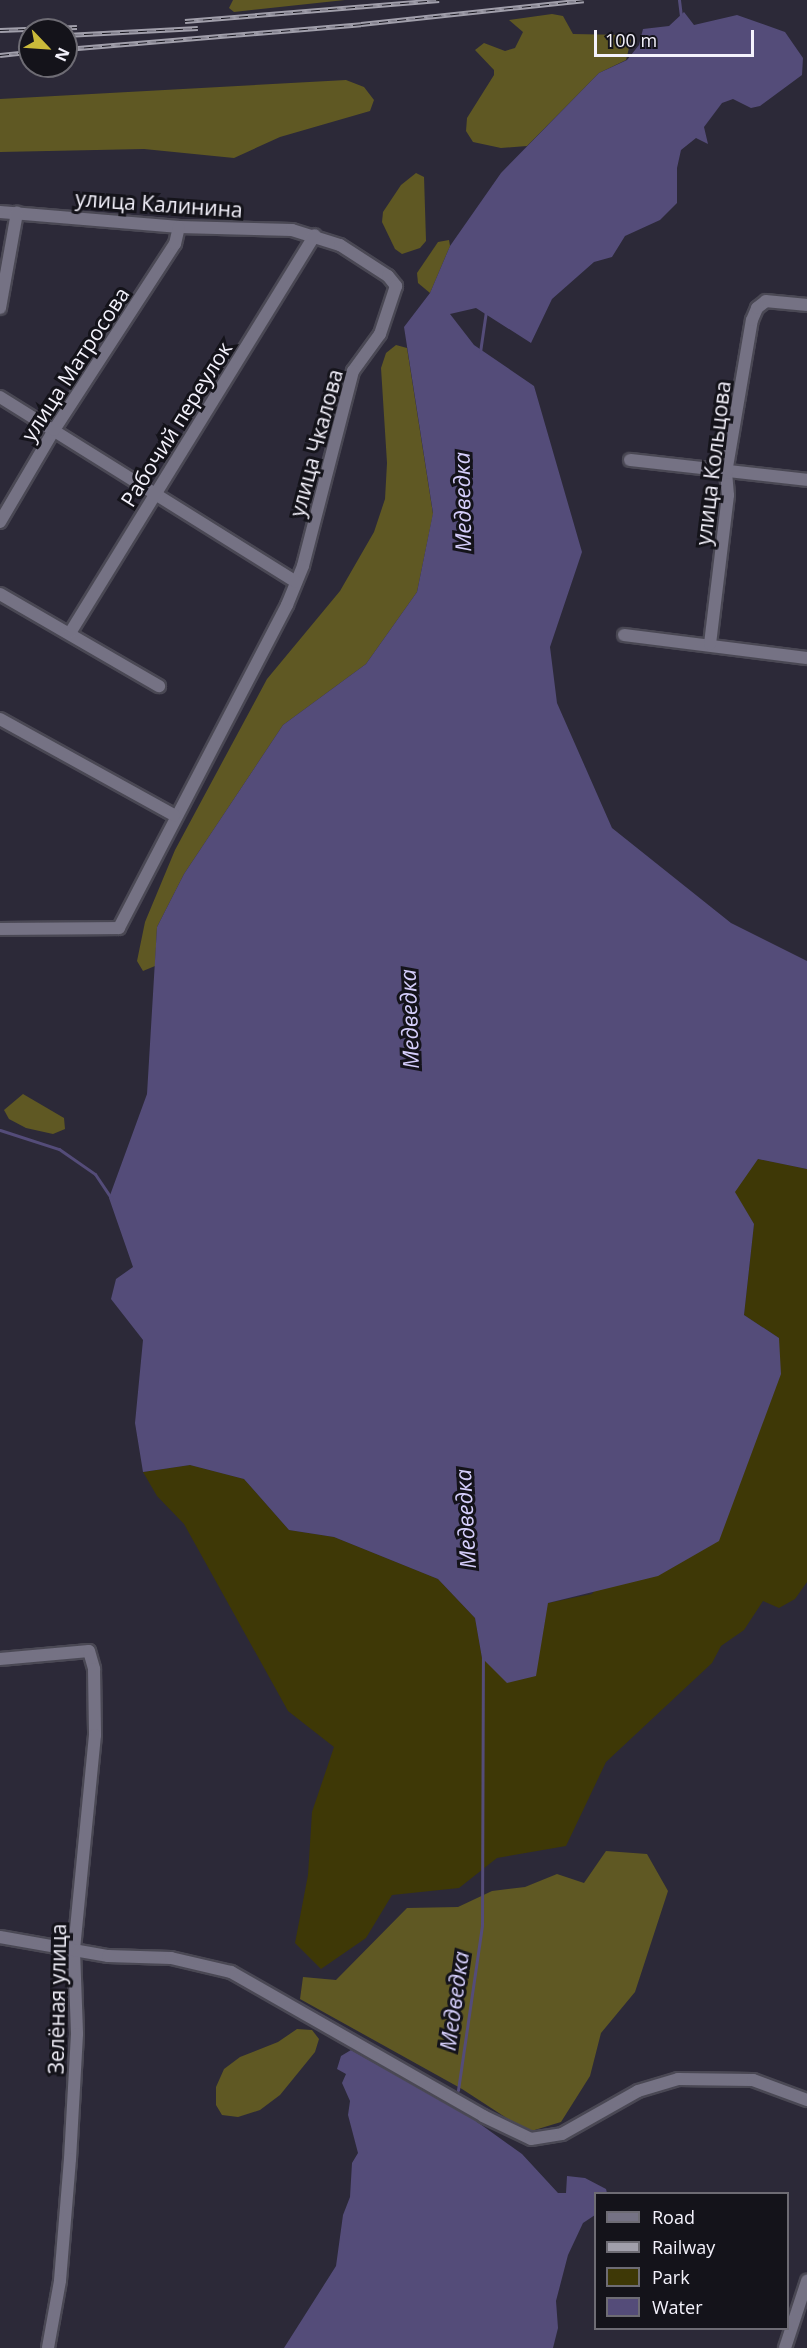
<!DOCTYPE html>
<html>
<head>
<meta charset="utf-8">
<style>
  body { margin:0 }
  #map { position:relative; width:807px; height:2348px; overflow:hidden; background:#2c2938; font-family:"Open Sans",sans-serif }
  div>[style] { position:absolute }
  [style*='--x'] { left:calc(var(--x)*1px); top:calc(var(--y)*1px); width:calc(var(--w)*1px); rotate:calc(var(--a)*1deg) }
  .green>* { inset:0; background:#3e3806 }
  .forest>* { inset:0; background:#5f5823 }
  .water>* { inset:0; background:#544c79 }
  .stream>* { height:3px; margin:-1.5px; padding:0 1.5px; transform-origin:1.5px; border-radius:1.5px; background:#544c79 }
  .roads { filter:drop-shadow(2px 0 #4a4854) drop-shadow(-2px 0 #4a4854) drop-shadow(0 2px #4a4854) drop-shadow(0 -2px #4a4854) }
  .minor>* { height:12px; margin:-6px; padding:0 6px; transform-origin:6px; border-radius:6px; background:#757284 }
  .rail>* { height:5px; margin-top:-2.5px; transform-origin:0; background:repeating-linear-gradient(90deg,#14131a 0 9px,#a19fab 0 18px); box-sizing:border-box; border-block:2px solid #a19fab }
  span { translate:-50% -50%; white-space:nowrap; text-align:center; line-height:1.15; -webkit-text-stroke:6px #14131a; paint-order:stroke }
  .street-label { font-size:21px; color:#f4f2fc }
  .water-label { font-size:22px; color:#d5cefb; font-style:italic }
  .legend { position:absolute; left:594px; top:2192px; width:195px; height:138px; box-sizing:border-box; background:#14131a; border:2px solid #6e6c74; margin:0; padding:8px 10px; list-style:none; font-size:18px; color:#f4f2fc }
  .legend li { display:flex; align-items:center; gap:12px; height:30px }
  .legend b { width:30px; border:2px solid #6e6c74 }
  .north { position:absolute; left:18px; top:18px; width:60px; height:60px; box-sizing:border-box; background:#14131a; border:2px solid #6e6c74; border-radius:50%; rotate:115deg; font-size:16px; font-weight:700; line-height:24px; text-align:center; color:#f4f2fc }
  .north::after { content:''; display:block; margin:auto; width:21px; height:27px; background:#caba3a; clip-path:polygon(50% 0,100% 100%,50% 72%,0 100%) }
  .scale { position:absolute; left:594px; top:30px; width:160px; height:27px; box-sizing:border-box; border:3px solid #f4f2fc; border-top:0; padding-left:8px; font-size:18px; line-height:21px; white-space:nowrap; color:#f4f2fc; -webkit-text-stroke:4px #14131a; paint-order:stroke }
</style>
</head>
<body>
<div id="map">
  <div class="green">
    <div style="clip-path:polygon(758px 1159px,807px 1169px,807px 1582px,795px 1599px,779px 1608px,763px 1601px,744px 1630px,721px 1646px,712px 1663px,606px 1762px,566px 1846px,497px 1858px,459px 1888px,392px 1895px,366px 1938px,321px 1969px,295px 1943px,308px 1875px,312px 1812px,334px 1747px,288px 1711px,184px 1524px,157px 1496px,143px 1472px,190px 1465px,244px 1479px,289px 1530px,334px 1537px,438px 1579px,475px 1618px,482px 1658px,548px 1603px,592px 1594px,779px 1338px,744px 1315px,754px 1224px,734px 1192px)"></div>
  </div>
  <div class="forest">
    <div style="clip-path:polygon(233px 0,345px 0,234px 12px,229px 8px)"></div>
    <div style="clip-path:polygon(552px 14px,563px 16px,573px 34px,625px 35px,631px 40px,626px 60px,599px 73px,527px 146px,501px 148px,473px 142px,466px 131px,467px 118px,494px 75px,494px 70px,475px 50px,484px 43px,505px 51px,515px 48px,523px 32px,509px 20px)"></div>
    <div style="clip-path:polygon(346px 80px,364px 87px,374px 100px,370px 111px,280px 137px,234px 158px,144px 149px,0 152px,0 99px)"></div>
    <div style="clip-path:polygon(416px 173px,424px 177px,426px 241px,420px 248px,402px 254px,395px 249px,382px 222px,383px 212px,401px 185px)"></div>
    <div style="clip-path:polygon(449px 240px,450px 246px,430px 293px,418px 283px,417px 273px,438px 242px)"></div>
    <div style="clip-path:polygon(396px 345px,407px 348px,433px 514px,417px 592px,366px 664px,283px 725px,184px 874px,157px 927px,155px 966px,143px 971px,137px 961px,145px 922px,175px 850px,267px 679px,340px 591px,374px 532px,385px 499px,387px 463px,381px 368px,386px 353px)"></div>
    <div style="clip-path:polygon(23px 1094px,64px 1118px,65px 1129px,53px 1134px,26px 1128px,9px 1119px,4px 1110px)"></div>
    <div style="clip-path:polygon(606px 1851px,647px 1854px,668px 1891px,635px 1992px,601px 2033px,590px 2076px,561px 2122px,528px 2132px,462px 2089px,300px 1999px,303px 1977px,336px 1980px,407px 1908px,458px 1907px,492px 1891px,525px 1887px,557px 1874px,584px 1883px)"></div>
    <div style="clip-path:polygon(297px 2029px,312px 2030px,319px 2039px,315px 2052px,280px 2095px,260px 2110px,238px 2117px,222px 2115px,216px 2105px,216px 2087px,224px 2069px,240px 2057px,278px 2042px)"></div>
  </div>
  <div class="water">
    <div style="clip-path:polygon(684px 12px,694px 25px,737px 15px,785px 32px,803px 58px,802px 75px,760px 106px,751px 108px,733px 99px,722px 103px,704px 127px,708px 144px,696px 138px,681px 150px,677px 168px,677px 203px,660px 220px,625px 236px,612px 257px,594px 262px,552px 299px,531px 343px,476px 308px,450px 314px,474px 345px,534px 386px,582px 552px,550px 647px,557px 703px,612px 828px,731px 923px,807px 961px,807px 1169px,758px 1159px,735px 1192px,754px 1224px,744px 1315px,779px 1338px,781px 1374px,719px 1541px,658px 1576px,548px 1603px,536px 1676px,507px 1683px,482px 1658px,475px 1618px,438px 1579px,334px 1537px,289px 1530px,244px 1479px,190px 1465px,143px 1472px,135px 1423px,143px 1340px,111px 1299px,116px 1279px,133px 1267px,109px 1198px,147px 1094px,157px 927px,184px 874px,283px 725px,366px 664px,417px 592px,433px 513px,404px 327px,430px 293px,450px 246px,501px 173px,599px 73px,627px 60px,639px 45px,643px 29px,669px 26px)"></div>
    <div style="clip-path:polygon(351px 2050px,469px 2116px,522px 2154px,558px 2193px,566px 2193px,567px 2176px,585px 2178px,606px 2189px,607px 2193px,596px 2194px,595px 2215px,583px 2223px,568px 2255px,556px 2301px,558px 2328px,553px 2348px,284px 2348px,336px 2266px,343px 2215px,350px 2197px,352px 2163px,358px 2153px,348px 2115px,350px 2101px,342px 2083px,346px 2074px,337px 2069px,341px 2056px)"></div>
  </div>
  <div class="stream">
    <div style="--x:679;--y:0;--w:16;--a:83"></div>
    <div style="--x:480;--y:352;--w:41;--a:-81.7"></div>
    <div style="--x:0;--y:1130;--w:62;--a:17.9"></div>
    <div style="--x:59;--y:1149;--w:44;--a:34.8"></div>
    <div style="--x:95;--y:1174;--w:29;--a:56"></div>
    <div style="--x:458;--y:2090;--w:167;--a:-81.7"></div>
    <div style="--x:482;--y:1925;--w:269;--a:-89.8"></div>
  </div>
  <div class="roads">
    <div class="minor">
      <div style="--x:0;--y:212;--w:180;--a:4.8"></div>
      <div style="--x:179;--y:227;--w:113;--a:1.5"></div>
      <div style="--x:292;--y:230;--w:50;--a:17.4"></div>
      <div style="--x:340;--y:245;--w:57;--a:32.9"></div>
      <div style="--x:388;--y:276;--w:13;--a:51"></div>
      <div style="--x:396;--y:286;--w:51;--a:108.4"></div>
      <div style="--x:380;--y:334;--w:46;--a:126.1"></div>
      <div style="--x:353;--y:371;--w:201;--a:104.4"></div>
      <div style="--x:303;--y:566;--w:42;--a:112.3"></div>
      <div style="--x:287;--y:605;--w:364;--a:117.5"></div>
      <div style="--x:119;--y:928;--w:119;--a:179.5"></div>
      <div style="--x:0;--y:308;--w:97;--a:-79.9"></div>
      <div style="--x:0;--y:397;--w:348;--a:32"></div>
      <div style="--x:630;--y:460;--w:178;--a:6.4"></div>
      <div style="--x:0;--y:522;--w:107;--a:-59.6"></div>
      <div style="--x:54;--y:430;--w:222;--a:-57"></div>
      <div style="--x:175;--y:244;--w:17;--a:-77"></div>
      <div style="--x:0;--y:594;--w:184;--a:30.1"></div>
      <div style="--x:70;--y:633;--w:467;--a:-58.4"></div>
      <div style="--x:624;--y:635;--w:184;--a:7.2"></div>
      <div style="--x:710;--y:644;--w:150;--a:-83.1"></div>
      <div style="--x:728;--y:495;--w:22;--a:-95"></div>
      <div style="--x:726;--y:473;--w:155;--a:-80.4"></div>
      <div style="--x:752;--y:320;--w:13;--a:-67"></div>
      <div style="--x:757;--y:308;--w:11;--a:-38"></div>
      <div style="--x:766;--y:301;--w:41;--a:5.6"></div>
      <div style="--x:0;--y:719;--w:199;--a:28.9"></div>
      <div style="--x:0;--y:1659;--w:89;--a:-5.1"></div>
      <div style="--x:89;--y:1651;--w:19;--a:74"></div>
      <div style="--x:94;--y:1669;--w:66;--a:89.1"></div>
      <div style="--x:95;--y:1735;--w:217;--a:95.6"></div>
      <div style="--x:74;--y:1951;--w:83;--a:87.9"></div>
      <div style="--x:77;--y:2034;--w:125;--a:93.2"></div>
      <div style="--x:70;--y:2159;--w:122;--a:94.7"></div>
      <div style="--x:60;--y:2281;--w:68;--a:100.2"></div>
      <div style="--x:0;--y:1937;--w:110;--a:10"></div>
      <div style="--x:108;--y:1956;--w:63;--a:1.8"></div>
      <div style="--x:171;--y:1958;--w:62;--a:13.1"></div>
      <div style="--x:231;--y:1972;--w:290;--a:29.7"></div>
      <div style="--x:483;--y:2116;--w:53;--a:25.6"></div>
      <div style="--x:531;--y:2139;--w:31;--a:-9"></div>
      <div style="--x:562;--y:2134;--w:87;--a:-29.5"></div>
      <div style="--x:638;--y:2091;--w:42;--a:-16.7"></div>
      <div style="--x:678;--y:2079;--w:75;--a:0.8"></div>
      <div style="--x:753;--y:2080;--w:58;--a:20.3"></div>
      <div style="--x:785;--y:2348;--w:71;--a:-71.8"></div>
    </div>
  </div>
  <div class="rail">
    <div style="--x:185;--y:21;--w:255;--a:-4.7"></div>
    <div style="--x:0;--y:30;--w:77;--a:-2.2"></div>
    <div style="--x:66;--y:35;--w:132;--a:-3"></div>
    <div style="--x:66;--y:49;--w:296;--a:-4.8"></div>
    <div style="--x:361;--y:24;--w:224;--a:-6.1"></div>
    <div style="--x:0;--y:55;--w:30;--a:-6"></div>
  </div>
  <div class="street-label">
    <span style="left:159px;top:204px;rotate:4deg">улица Калинина</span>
    <span style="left:75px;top:364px;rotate:-57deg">улица Матросова</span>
    <span style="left:176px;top:424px;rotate:-58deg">Рабочий переулок</span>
    <span style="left:316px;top:443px;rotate:-75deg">улица Чкалова</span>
    <span style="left:713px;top:463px;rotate:-83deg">улица Кольцова</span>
    <span style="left:57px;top:1999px;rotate:-89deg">Зелёная улица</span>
  </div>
  <div class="water-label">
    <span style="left:462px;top:502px;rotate:-91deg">Медведка</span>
    <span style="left:409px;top:1019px;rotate:-92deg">Медведка</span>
    <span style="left:465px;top:1519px;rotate:-93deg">Медведка</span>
    <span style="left:454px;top:2001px;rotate:-82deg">Медведка</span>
  </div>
  <ul class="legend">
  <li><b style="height:8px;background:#757284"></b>Road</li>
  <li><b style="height:8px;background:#a19fab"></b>Railway</li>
  <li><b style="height:16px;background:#3e3806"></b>Park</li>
  <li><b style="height:16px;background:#544c79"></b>Water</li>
  </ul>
  <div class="north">N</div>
  <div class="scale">100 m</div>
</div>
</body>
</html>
